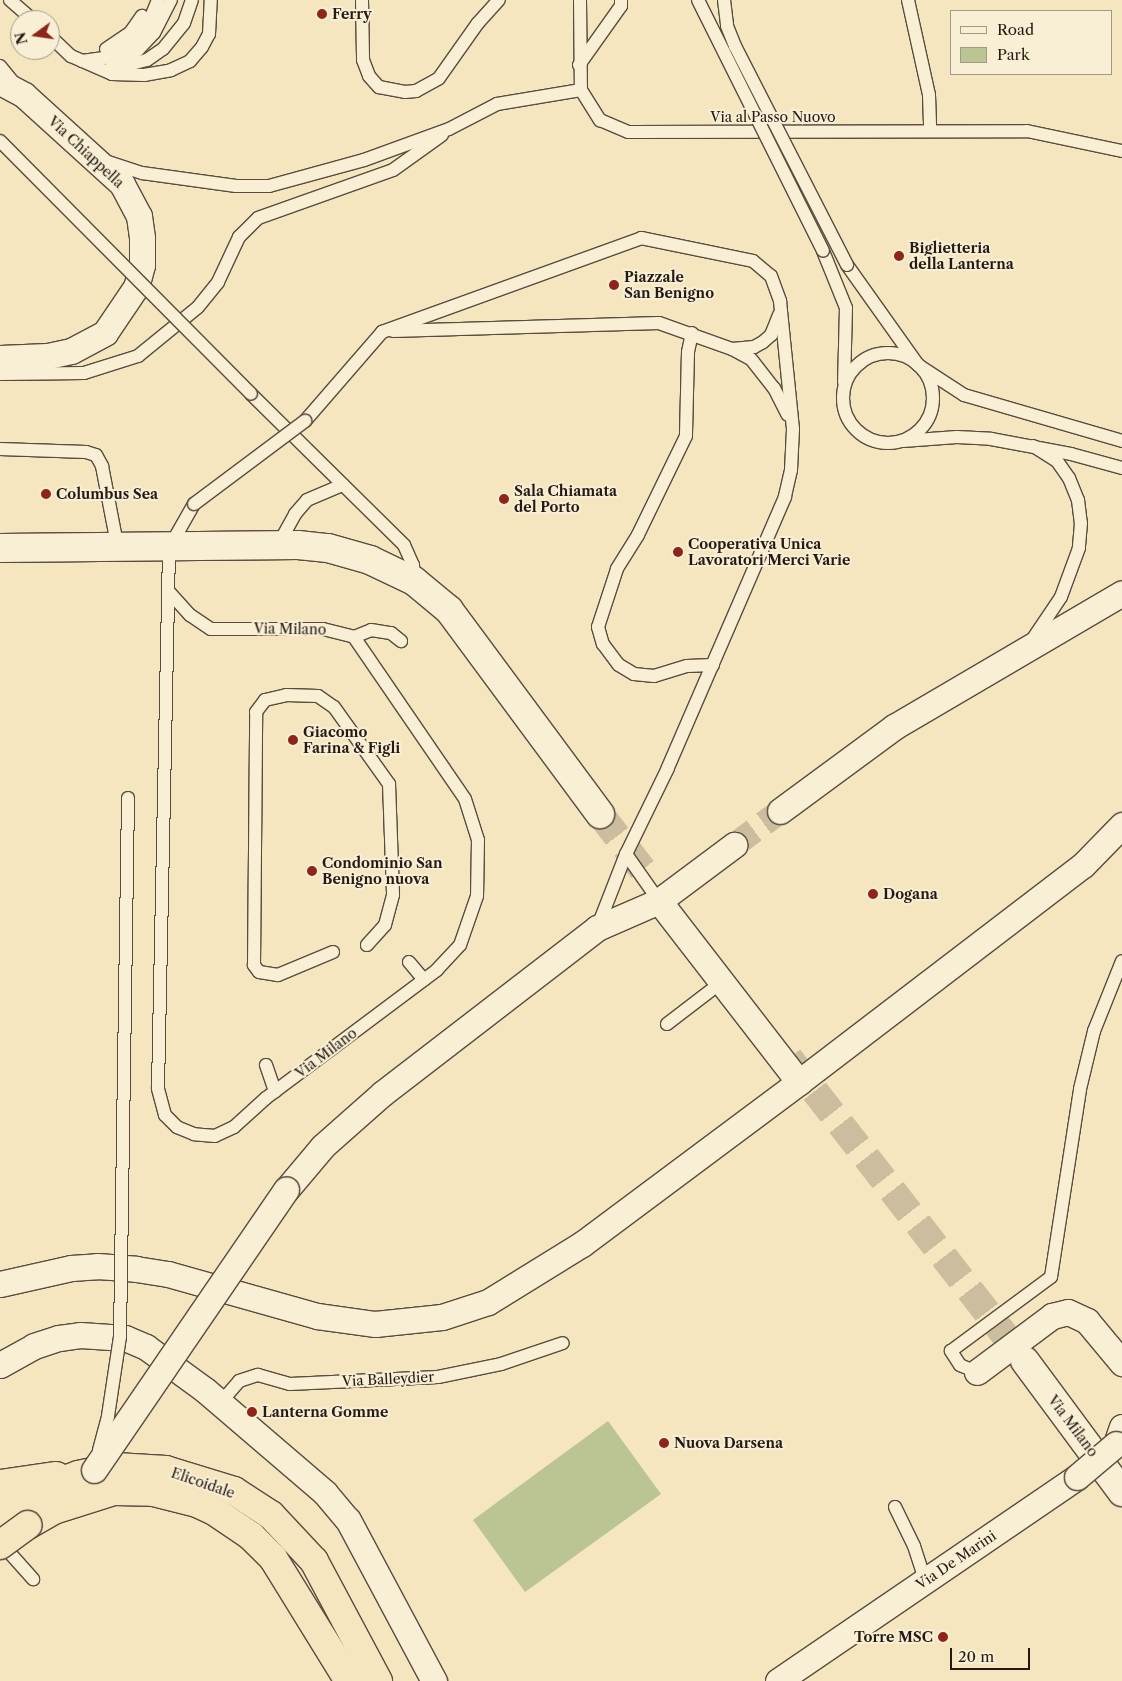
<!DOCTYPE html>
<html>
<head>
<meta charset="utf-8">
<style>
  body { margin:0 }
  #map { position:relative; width:1122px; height:1681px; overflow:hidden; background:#f5e6bf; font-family:"Libre Caslon Text",serif }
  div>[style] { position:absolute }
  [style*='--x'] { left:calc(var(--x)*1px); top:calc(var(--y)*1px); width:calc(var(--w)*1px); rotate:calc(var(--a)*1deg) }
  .green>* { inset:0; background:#bac593 }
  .minor-tunnel>* { height:25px; margin-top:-12.5px; transform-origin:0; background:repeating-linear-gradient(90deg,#cbbd9d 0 25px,transparent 0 37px) }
  .secondary-tunnel>* { height:28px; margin-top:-14px; transform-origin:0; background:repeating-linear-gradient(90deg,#cbbd9d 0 28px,transparent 0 42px) }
  .roads { filter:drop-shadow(1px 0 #594c3f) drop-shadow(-1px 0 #594c3f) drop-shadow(0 1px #594c3f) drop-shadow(0 -1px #594c3f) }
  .service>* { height:12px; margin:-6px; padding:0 6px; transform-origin:6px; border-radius:6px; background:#f8efd5 }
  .service>.ring { margin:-6px; padding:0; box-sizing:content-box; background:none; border:12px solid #f8efd5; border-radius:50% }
  .minor>* { height:25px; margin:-12.5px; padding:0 12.5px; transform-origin:12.5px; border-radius:12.5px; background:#f8efd5 }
  .secondary>* { height:28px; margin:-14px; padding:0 14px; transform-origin:14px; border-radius:14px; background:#f8efd5 }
  .trunk>* { height:28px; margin:-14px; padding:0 14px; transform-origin:14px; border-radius:14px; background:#f5e6bf }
  .bridges { filter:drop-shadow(1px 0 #594c3f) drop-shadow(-1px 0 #594c3f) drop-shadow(0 1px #594c3f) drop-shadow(0 -1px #594c3f) }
  .service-bridge>* { height:12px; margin:-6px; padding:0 6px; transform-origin:6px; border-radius:6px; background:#f8efd5 }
  .minor-bridge>* { height:25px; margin:-12.5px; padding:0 12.5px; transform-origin:12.5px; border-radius:12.5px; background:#f8efd5 }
  .trunk-bridge>* { height:28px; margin:-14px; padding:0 14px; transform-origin:14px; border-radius:14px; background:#f5e6bf }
  .dots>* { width:14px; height:14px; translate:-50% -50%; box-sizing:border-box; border:2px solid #f8efd5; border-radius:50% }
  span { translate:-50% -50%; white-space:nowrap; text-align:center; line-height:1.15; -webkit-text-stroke:4px #f8efd5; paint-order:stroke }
  .poi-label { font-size:14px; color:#251914; font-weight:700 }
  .left { translate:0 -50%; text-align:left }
  .right { translate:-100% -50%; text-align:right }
  .street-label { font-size:14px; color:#251914 }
  .legend { position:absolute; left:950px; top:10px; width:162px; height:65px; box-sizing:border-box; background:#f8efd5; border:1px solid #a49988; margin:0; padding:6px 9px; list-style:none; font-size:15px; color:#251914 }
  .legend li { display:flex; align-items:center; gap:10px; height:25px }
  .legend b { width:25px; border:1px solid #a49988 }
  .north { position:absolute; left:10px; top:10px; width:50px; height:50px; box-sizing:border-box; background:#f8efd5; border:1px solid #a49988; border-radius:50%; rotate:256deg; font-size:14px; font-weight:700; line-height:20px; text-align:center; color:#251914 }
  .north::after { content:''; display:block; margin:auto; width:18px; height:22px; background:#8f2418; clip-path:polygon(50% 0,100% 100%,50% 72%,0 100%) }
  .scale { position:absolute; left:950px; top:1648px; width:80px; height:22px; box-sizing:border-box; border:2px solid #251914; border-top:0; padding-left:6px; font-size:15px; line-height:18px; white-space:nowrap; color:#251914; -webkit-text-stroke:4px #f8efd5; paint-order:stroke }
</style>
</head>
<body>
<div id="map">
  <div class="green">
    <div style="clip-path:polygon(608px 1421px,661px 1494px,525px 1592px,473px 1520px)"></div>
  </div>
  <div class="minor-tunnel">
    <div style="--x:734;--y:845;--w:57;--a:-36.5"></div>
  </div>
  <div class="secondary-tunnel">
    <div style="--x:600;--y:814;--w:76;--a:52.5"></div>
    <div style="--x:789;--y:1058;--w:384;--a:52.1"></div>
  </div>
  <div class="roads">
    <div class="service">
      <div style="--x:10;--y:0;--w:30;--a:41"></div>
      <div style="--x:362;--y:0;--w:60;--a:89"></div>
      <div style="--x:363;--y:60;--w:17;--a:69"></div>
      <div style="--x:369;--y:76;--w:15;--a:48"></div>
      <div style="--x:379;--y:87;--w:26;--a:11"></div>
      <div style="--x:405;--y:92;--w:11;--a:-5"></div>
      <div style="--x:416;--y:91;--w:26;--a:-29"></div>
      <div style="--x:439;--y:78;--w:67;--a:-54.7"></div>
      <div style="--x:478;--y:23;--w:31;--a:-48"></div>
      <div style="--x:580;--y:0;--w:90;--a:89.4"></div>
      <div style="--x:908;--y:0;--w:97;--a:77.5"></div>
      <div style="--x:929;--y:95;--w:36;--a:88"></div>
      <div style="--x:50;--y:36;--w:29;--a:44"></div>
      <div style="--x:71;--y:56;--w:45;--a:23.7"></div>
      <div style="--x:112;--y:74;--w:32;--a:2"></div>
      <div style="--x:144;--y:75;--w:27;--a:-10"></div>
      <div style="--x:171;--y:70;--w:21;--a:-25"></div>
      <div style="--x:190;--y:61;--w:18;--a:-49"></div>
      <div style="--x:202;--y:47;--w:15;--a:-62"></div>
      <div style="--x:209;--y:34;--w:34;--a:-87"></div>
      <div style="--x:106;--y:49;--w:29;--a:-34"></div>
      <div style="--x:130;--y:33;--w:21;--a:-55"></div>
      <div style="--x:82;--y:61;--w:22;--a:-8"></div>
      <div style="--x:104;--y:58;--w:29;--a:-27"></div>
      <div style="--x:130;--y:45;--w:30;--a:-50"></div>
      <div style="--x:149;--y:22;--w:24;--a:-68"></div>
      <div style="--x:112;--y:63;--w:29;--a:-27"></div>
      <div style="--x:138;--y:50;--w:23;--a:-47"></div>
      <div style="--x:154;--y:33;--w:37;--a:-63"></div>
      <div style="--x:579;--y:65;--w:72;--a:-54.6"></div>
      <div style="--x:621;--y:6;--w:6;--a:-90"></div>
      <div style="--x:0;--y:66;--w:22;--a:51"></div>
      <div style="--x:108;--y:70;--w:40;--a:-14.4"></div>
      <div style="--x:147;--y:60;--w:19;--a:-35"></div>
      <div style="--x:163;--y:49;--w:33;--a:-51"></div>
      <div style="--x:184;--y:23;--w:24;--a:-71"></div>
      <div style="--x:108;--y:162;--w:36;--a:18"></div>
      <div style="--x:142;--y:173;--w:95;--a:7.9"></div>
      <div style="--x:236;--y:186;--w:33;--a:0"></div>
      <div style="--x:269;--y:186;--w:98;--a:-15.3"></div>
      <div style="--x:364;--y:160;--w:90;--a:-20"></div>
      <div style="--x:449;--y:129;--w:54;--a:-27.5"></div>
      <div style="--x:497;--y:104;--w:85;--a:-9.5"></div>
      <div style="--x:581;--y:90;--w:36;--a:58"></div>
      <div style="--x:600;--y:120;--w:30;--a:23"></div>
      <div style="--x:628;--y:132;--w:399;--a:-0.1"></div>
      <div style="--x:1027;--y:131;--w:97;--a:11.9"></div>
      <div style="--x:823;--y:251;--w:61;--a:68"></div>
      <div style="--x:846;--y:308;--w:74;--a:91.5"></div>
      <div style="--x:847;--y:265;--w:123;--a:54.6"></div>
      <div style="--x:918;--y:365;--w:55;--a:33.1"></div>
      <div style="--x:964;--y:395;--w:165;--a:16.2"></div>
      <div style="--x:393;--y:331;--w:266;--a:-1.7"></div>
      <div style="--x:659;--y:323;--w:77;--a:19.6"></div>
      <div style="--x:732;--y:349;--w:21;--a:28"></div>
      <div style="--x:751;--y:359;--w:37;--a:52"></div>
      <div style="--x:774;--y:388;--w:30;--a:63"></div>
      <div style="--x:692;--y:333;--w:19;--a:102"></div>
      <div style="--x:688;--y:352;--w:84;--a:91.4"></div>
      <div style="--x:686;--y:436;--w:110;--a:115.9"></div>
      <div style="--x:638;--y:535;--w:40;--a:122"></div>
      <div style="--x:617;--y:569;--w:61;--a:108.1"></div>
      <div style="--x:598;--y:627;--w:18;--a:74"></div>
      <div style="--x:603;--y:644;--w:26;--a:53"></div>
      <div style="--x:619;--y:665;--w:17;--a:31"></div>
      <div style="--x:634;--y:674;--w:20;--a:6"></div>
      <div style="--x:654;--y:676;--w:34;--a:-17"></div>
      <div style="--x:687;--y:666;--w:26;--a:-2"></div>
      <div style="--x:732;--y:349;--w:22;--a:-5"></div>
      <div style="--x:754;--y:347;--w:10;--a:-29"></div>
      <div style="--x:763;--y:342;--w:11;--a:-41"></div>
      <div style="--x:771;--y:335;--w:22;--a:-68"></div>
      <div class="ring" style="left:843px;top:353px;width:78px;height:78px"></div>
      <div style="--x:0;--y:374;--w:84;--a:-0.7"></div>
      <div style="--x:84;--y:373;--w:57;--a:-17.5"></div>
      <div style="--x:138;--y:356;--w:77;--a:-39.2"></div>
      <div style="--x:198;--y:307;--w:32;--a:-51"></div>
      <div style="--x:218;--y:282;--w:50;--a:-65"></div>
      <div style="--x:239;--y:237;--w:27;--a:-45"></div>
      <div style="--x:258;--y:218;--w:143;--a:-19.6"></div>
      <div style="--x:393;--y:170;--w:60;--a:-35.5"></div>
      <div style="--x:251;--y:394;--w:215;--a:44.6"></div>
      <div style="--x:404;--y:545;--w:22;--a:66"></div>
      <div style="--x:413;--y:565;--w:16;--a:86"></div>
      <div style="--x:305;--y:421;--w:118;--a:-49.1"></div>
      <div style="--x:382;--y:332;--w:276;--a:-19.9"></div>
      <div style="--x:641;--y:238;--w:114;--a:11.6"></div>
      <div style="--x:753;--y:261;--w:23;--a:40"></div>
      <div style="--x:771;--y:276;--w:27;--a:70"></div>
      <div style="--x:780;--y:301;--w:129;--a:84.2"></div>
      <div style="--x:793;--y:429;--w:41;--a:92.8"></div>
      <div style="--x:791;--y:470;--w:28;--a:103"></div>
      <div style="--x:785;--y:497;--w:295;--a:113.4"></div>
      <div style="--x:668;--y:768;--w:96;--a:116"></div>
      <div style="--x:626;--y:854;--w:77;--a:111.3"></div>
      <div style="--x:903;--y:441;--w:54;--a:-4.2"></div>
      <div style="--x:957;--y:437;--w:34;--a:3"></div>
      <div style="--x:991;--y:439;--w:81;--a:10.6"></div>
      <div style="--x:1071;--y:454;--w:53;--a:15.4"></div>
      <div style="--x:1033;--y:446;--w:28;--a:32"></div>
      <div style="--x:1057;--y:461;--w:21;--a:55"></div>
      <div style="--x:1069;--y:478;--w:24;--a:68"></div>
      <div style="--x:1078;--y:500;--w:23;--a:83"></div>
      <div style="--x:1081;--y:523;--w:25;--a:95"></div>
      <div style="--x:1079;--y:548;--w:52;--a:110.2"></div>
      <div style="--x:1061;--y:597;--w:48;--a:124"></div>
      <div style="--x:0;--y:449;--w:86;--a:2"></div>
      <div style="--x:86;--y:452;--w:10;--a:17"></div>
      <div style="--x:96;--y:455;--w:13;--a:61"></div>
      <div style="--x:102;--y:466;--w:85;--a:79.1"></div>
      <div style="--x:278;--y:545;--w:35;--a:-61"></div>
      <div style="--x:295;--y:514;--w:18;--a:-49"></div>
      <div style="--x:307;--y:500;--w:39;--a:-23"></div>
      <div style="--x:170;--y:593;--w:30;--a:48"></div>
      <div style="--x:190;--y:615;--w:25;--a:34"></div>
      <div style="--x:211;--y:629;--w:112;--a:0"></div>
      <div style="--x:323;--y:629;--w:32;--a:14"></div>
      <div style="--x:354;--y:637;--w:196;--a:55.6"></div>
      <div style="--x:465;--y:799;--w:43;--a:72.4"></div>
      <div style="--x:478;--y:840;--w:56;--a:91"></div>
      <div style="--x:477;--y:896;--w:52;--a:109.1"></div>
      <div style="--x:460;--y:945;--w:34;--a:133"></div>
      <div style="--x:437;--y:970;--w:214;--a:143.2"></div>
      <div style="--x:266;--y:1098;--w:43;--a:137.8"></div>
      <div style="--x:234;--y:1127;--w:21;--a:155"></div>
      <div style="--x:215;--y:1136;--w:21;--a:-175"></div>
      <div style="--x:194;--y:1134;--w:18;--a:-158"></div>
      <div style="--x:177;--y:1127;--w:17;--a:-135"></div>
      <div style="--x:165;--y:1115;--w:28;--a:-105"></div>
      <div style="--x:158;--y:1088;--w:540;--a:-88.83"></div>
      <div style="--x:169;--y:548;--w:51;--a:-60.4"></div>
      <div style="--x:354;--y:637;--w:18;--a:-22"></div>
      <div style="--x:371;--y:630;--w:20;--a:9"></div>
      <div style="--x:391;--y:633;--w:13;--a:39"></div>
      <div style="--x:626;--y:854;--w:57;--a:54.9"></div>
      <div style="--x:333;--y:952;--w:60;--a:157.3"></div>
      <div style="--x:278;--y:975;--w:19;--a:-171"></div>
      <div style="--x:259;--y:972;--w:9;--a:-126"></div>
      <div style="--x:254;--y:965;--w:253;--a:-89.5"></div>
      <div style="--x:256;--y:712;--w:15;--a:-53"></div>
      <div style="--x:265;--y:700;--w:22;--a:-13"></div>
      <div style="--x:286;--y:695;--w:32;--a:2"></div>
      <div style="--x:318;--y:696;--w:19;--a:35"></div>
      <div style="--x:334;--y:707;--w:95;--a:54.5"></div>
      <div style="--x:389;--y:784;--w:111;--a:87.9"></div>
      <div style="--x:393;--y:895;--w:31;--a:105"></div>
      <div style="--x:385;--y:925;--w:27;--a:132"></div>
      <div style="--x:409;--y:962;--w:23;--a:50"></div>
      <div style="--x:667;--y:1024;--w:69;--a:-37.4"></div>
      <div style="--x:266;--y:1065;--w:28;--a:71"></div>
      <div style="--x:977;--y:1372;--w:18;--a:-158"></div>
      <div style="--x:960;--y:1365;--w:17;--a:-123"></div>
      <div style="--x:951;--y:1351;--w:124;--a:-36.5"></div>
      <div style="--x:1051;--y:1277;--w:190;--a:-81.2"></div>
      <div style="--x:1080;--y:1089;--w:60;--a:-76.4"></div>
      <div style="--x:1094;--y:1031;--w:75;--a:-68.2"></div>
      <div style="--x:221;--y:1402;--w:28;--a:-49"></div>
      <div style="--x:239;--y:1381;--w:20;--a:-18"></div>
      <div style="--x:258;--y:1375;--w:33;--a:16"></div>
      <div style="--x:290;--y:1384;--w:148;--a:-2.7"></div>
      <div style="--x:438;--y:1377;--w:64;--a:-11.7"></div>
      <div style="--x:501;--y:1364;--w:65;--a:-18.7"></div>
      <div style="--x:895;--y:1507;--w:43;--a:64"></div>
      <div style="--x:914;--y:1546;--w:36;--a:72"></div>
      <div style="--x:0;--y:1542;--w:50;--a:48.3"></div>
    </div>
    <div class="minor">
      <div style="--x:0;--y:82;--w:27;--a:28"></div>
      <div style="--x:24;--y:95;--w:132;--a:42.2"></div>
      <div style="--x:122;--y:184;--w:36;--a:62"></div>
      <div style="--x:139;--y:216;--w:22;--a:82"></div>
      <div style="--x:142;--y:238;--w:27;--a:90"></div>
      <div style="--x:142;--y:265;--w:23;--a:105"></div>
      <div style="--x:136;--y:287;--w:55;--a:124"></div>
      <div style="--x:105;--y:333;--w:38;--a:152"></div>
      <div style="--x:71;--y:351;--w:25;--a:168"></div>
      <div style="--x:47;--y:356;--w:47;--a:177.6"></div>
      <div style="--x:780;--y:811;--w:142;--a:-36.4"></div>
      <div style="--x:894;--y:727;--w:264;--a:-30.4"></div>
      <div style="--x:659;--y:901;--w:229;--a:52.3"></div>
      <div style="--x:286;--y:1190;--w:57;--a:-49.9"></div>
      <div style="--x:323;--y:1146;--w:80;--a:-41.5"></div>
      <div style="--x:383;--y:1093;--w:270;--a:-37.6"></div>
      <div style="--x:597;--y:928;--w:68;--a:-23.5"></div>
      <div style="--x:659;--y:901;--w:94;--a:-36.7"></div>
      <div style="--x:0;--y:1284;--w:73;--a:-12.7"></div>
      <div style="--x:71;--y:1268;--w:26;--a:-4"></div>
      <div style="--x:97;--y:1266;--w:39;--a:4"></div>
      <div style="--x:136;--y:1269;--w:32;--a:9"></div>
      <div style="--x:168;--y:1274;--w:155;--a:15.7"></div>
      <div style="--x:317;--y:1316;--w:59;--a:7.9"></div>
      <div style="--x:375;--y:1324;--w:67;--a:-6"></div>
      <div style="--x:442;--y:1317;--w:48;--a:-18.1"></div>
      <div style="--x:488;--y:1302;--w:110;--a:-31.7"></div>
      <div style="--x:582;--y:1244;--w:271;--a:-36.7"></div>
      <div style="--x:799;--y:1082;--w:357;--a:-37.4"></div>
      <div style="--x:1083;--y:865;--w:56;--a:-45.7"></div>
      <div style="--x:0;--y:1365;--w:39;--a:-29"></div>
      <div style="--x:34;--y:1346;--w:26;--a:-18"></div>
      <div style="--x:59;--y:1338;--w:21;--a:-8"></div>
      <div style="--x:80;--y:1335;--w:45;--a:3.8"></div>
      <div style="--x:125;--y:1338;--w:23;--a:23"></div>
      <div style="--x:146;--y:1347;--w:73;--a:36.1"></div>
      <div style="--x:205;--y:1390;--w:158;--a:40.6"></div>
      <div style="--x:325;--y:1493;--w:35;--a:50"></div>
      <div style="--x:348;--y:1520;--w:183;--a:61.9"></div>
      <div style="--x:977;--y:1372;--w:94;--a:-36.7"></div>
      <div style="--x:1052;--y:1316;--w:16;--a:-14"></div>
      <div style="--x:1068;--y:1312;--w:21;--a:25"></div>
      <div style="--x:1087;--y:1321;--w:55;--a:50.2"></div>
      <div style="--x:1116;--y:1444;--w:18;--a:-71"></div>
      <div style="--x:778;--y:1681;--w:362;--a:-34.3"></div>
    </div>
    <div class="secondary">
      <div style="--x:0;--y:548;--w:298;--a:-0.6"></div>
      <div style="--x:298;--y:545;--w:30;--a:6"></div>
      <div style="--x:328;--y:548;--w:44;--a:15.9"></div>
      <div style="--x:370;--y:560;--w:49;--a:25.5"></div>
      <div style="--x:414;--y:581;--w:45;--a:39.6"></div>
      <div style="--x:449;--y:610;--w:254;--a:53.5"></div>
      <div style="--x:1025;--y:1361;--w:163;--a:53.5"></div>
    </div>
    <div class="trunk">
      <div style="--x:0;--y:1484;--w:57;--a:-8.1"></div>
      <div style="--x:0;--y:1512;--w:51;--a:-29.6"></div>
      <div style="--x:44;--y:1487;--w:36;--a:-19"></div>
      <div style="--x:78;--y:1475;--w:39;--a:-12"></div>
      <div style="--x:116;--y:1467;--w:50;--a:3.4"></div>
      <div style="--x:166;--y:1470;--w:71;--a:17.2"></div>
      <div style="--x:234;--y:1491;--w:44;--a:33"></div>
      <div style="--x:271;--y:1515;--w:63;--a:46.9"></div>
      <div style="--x:314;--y:1561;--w:136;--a:61.9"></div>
      <div style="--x:28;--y:1525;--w:30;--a:-30"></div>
      <div style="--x:54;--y:1510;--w:63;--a:-17.6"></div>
      <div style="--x:114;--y:1491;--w:39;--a:1"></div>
      <div style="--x:153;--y:1492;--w:45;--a:14"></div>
      <div style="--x:197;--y:1503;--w:19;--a:25"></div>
      <div style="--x:214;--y:1511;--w:45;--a:34"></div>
      <div style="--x:251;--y:1536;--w:31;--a:45"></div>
      <div style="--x:273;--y:1558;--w:145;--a:58.3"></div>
    </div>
  </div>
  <div class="bridges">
    <div class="service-bridge">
      <div style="--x:698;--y:0;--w:280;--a:63.5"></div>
      <div style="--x:724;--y:0;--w:26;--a:83"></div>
      <div style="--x:727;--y:26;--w:22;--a:68"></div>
      <div style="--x:735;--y:46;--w:246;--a:62.9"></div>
      <div style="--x:0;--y:141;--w:356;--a:45.2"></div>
      <div style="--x:194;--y:504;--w:139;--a:-36.8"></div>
      <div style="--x:99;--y:1450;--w:35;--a:-75"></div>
      <div style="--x:108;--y:1416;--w:80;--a:-81.4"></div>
      <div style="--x:120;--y:1337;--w:539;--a:-89.15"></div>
    </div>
    <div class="minor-bridge">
      <div style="--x:94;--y:1470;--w:340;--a:-55.6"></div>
      <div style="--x:1077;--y:1477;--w:51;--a:-40.2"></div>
    </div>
    <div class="trunk-bridge">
      <div style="--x:0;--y:1545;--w:34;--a:-36"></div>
    </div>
  </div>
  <div class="dots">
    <div style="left:322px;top:14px;background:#8f2418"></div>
    <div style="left:899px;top:256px;background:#8f2418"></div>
    <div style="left:614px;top:285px;background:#8f2418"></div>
    <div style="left:46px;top:494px;background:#8f2418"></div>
    <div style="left:504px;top:499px;background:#8f2418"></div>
    <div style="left:678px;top:552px;background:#8f2418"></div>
    <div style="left:293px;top:740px;background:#8f2418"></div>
    <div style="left:312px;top:871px;background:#8f2418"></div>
    <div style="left:873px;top:894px;background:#8f2418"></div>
    <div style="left:252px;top:1412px;background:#8f2418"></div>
    <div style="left:664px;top:1443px;background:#8f2418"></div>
    <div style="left:943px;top:1637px;background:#8f2418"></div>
  </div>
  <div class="poi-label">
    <span class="left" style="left:332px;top:14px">Ferry</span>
    <span class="left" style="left:909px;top:256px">Biglietteria<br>della Lanterna</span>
    <span class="left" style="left:624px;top:285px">Piazzale<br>San Benigno</span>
    <span class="left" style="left:514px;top:499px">Sala Chiamata<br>del Porto</span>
    <span class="left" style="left:56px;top:494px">Columbus Sea</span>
    <span class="left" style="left:688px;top:552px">Cooperativa Unica<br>Lavoratori Merci Varie</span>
    <span class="left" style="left:303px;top:740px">Giacomo<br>Farina &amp; Figli</span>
    <span class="left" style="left:322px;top:871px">Condominio San<br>Benigno nuova</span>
    <span class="left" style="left:883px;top:894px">Dogana</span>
    <span class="left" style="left:262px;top:1412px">Lanterna Gomme</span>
    <span class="left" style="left:674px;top:1443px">Nuova Darsena</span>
    <span class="right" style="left:933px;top:1637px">Torre MSC</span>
  </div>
  <div class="street-label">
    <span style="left:773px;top:117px">Via al Passo Nuovo</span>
    <span style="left:86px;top:152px;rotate:43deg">Via Chiappella</span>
    <span style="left:290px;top:629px;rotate:1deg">Via Milano</span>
    <span style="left:326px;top:1053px;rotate:-37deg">Via Milano</span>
    <span style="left:388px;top:1379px;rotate:-3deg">Via Balleydier</span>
    <span style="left:1073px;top:1426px;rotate:53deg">Via Milano</span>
    <span style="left:203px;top:1483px;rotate:19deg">Elicoidale</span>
    <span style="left:956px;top:1560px;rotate:-34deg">Via De Marini</span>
  </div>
  <ul class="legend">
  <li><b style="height:6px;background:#f8efd5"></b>Road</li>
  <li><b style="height:14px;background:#bac593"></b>Park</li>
  </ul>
  <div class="north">N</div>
  <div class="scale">20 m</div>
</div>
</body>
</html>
